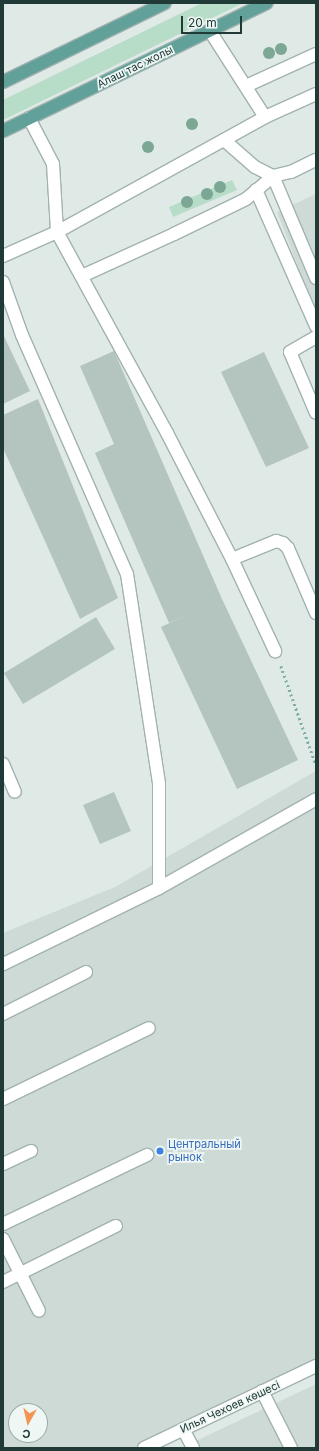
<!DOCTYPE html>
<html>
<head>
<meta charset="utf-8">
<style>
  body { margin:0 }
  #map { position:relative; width:319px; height:1451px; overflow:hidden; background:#dfeae7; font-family:Inter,sans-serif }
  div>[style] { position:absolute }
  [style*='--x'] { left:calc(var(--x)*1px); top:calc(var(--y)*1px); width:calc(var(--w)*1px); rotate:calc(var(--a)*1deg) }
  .built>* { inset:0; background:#cddad6 }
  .green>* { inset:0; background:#b7dcc7 }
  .building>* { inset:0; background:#b4c5c0 }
  .path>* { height:2.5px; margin-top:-1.25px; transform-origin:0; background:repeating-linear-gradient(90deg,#7eafa7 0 2px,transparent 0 5px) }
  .roads { filter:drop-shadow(1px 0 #a2b2af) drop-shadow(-1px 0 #a2b2af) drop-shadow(0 1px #a2b2af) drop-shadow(0 -1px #a2b2af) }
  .minor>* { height:12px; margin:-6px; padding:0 6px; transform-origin:6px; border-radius:6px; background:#fff }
  .major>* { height:12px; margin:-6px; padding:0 6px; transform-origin:6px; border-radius:6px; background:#62a19a }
  .trees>* { width:12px; height:12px; margin:-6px; border-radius:50%; background:#7ba794 }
  .dots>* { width:11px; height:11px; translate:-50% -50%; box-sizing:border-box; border:2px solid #eff7f4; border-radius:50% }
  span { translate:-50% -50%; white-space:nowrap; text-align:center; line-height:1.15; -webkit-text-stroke:3.5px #eff7f4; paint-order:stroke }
  .street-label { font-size:11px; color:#203a37 }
  .shop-label { font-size:11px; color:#366cbe }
  .left { translate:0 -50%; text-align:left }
  .frame { position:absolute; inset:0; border:4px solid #203a37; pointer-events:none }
  .north { position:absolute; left:8px; top:1403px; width:40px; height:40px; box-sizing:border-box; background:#eff7f4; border:1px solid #9caba8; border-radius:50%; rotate:188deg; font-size:11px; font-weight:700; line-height:16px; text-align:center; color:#203a37 }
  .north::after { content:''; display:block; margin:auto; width:14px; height:18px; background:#f49453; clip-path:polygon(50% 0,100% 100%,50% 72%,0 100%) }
  .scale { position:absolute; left:181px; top:16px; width:61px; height:18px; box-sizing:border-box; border:2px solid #203a37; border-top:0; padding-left:5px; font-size:12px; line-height:14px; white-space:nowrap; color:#203a37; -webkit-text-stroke:3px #eff7f4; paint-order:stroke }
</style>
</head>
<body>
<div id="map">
  <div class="built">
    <div style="clip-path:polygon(316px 194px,316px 313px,277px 212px)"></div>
    <div style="clip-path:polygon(evenodd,316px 771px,316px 1369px,144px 1448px,3px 1448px,3px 933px,115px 887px,316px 771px,16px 1411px,40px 1411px,40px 1435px,16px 1435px,16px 1411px)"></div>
    <div style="clip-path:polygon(316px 1384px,316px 1448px,181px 1448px)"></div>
  </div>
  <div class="green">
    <div style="clip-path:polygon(202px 3px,243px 3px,3px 120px,3px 100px)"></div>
    <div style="clip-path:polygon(232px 180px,237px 190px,173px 217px,169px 207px)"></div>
  </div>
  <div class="building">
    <div style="clip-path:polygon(3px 334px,30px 391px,3px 404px)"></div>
    <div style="clip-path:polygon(114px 351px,222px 599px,298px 760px,237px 789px,161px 627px,189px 614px,169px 623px,95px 453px,114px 444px,80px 366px)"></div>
    <div style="clip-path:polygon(264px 352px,309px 448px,266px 467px,221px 372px)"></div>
    <div style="clip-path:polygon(38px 399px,118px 598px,80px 619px,3px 448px,3px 415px)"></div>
    <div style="clip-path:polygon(96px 617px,115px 649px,23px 704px,4px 673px)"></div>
    <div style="clip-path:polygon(114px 792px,131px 831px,100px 844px,83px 805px)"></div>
  </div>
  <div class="path">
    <div style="--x:281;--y:666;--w:105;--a:70.5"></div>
  </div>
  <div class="roads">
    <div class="minor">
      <div style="--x:210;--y:31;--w:102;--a:57.4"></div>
      <div style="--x:246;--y:86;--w:77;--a:-24.6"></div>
      <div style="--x:29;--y:118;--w:52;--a:62.4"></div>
      <div style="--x:53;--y:164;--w:68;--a:86.6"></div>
      <div style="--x:57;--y:232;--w:229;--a:61.3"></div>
      <div style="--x:167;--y:433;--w:142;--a:62.7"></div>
      <div style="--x:232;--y:559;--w:48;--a:-22.2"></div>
      <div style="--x:276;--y:541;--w:7;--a:16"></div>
      <div style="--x:283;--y:543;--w:7;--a:45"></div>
      <div style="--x:288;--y:548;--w:71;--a:66.7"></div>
      <div style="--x:224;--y:140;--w:41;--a:41.1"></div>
      <div style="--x:255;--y:167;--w:20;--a:27"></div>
      <div style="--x:273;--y:176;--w:18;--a:-13"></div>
      <div style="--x:291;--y:172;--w:28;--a:-26"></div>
      <div style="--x:256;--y:190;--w:149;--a:66.2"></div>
      <div style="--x:3;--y:256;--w:59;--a:-24"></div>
      <div style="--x:57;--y:232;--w:238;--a:-28.9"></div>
      <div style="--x:265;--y:117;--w:56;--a:-24.3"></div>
      <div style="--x:82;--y:276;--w:101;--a:-24.5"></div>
      <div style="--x:174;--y:234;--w:80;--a:-25.9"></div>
      <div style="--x:246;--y:199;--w:35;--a:-40"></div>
      <div style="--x:273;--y:176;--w:111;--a:67.1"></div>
      <div style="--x:3;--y:282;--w:56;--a:70.3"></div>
      <div style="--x:22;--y:335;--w:261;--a:66.3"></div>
      <div style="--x:127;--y:574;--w:212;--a:81.3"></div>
      <div style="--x:159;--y:784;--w:104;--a:90"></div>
      <div style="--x:159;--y:888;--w:174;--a:154"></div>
      <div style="--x:316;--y:337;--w:30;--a:150"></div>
      <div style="--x:290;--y:352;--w:66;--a:66.9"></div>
      <div style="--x:232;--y:559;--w:102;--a:64.9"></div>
      <div style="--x:3;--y:764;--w:30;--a:67"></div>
      <div style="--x:159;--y:888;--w:180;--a:-29.5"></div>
      <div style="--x:3;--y:1014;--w:93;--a:-26.8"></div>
      <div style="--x:3;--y:1099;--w:162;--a:-25.9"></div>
      <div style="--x:3;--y:1164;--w:31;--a:-25"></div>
      <div style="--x:3;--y:1224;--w:160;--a:-25.6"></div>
      <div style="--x:3;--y:1239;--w:80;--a:63.4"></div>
      <div style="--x:3;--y:1282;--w:126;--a:-26.4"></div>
      <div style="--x:262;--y:1391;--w:64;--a:63"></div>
      <div style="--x:183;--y:1429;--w:21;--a:62"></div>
      <div style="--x:144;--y:1448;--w:191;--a:-25.5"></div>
    </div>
    <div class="major">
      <div style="--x:3;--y:82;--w:180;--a:-26"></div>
      <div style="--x:3;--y:131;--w:293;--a:-25.9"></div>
    </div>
  </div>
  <div class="trees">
    <div style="left:281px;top:49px"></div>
    <div style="left:269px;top:53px"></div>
    <div style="left:192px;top:124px"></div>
    <div style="left:148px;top:147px"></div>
    <div style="left:220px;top:187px"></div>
    <div style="left:207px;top:194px"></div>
    <div style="left:187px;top:202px"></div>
  </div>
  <div class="dots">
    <div style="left:160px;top:1151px;background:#3f7fe0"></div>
  </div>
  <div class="street-label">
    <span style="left:135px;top:67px;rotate:-26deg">Алаш тас жолы</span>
    <span style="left:230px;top:1407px;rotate:-25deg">Илья Чехоев көшесі</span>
  </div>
  <div class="shop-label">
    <span class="left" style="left:168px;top:1151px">Центральный<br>рынок</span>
  </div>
  <div class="frame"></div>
  <div class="north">С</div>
  <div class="scale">20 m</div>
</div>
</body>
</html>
